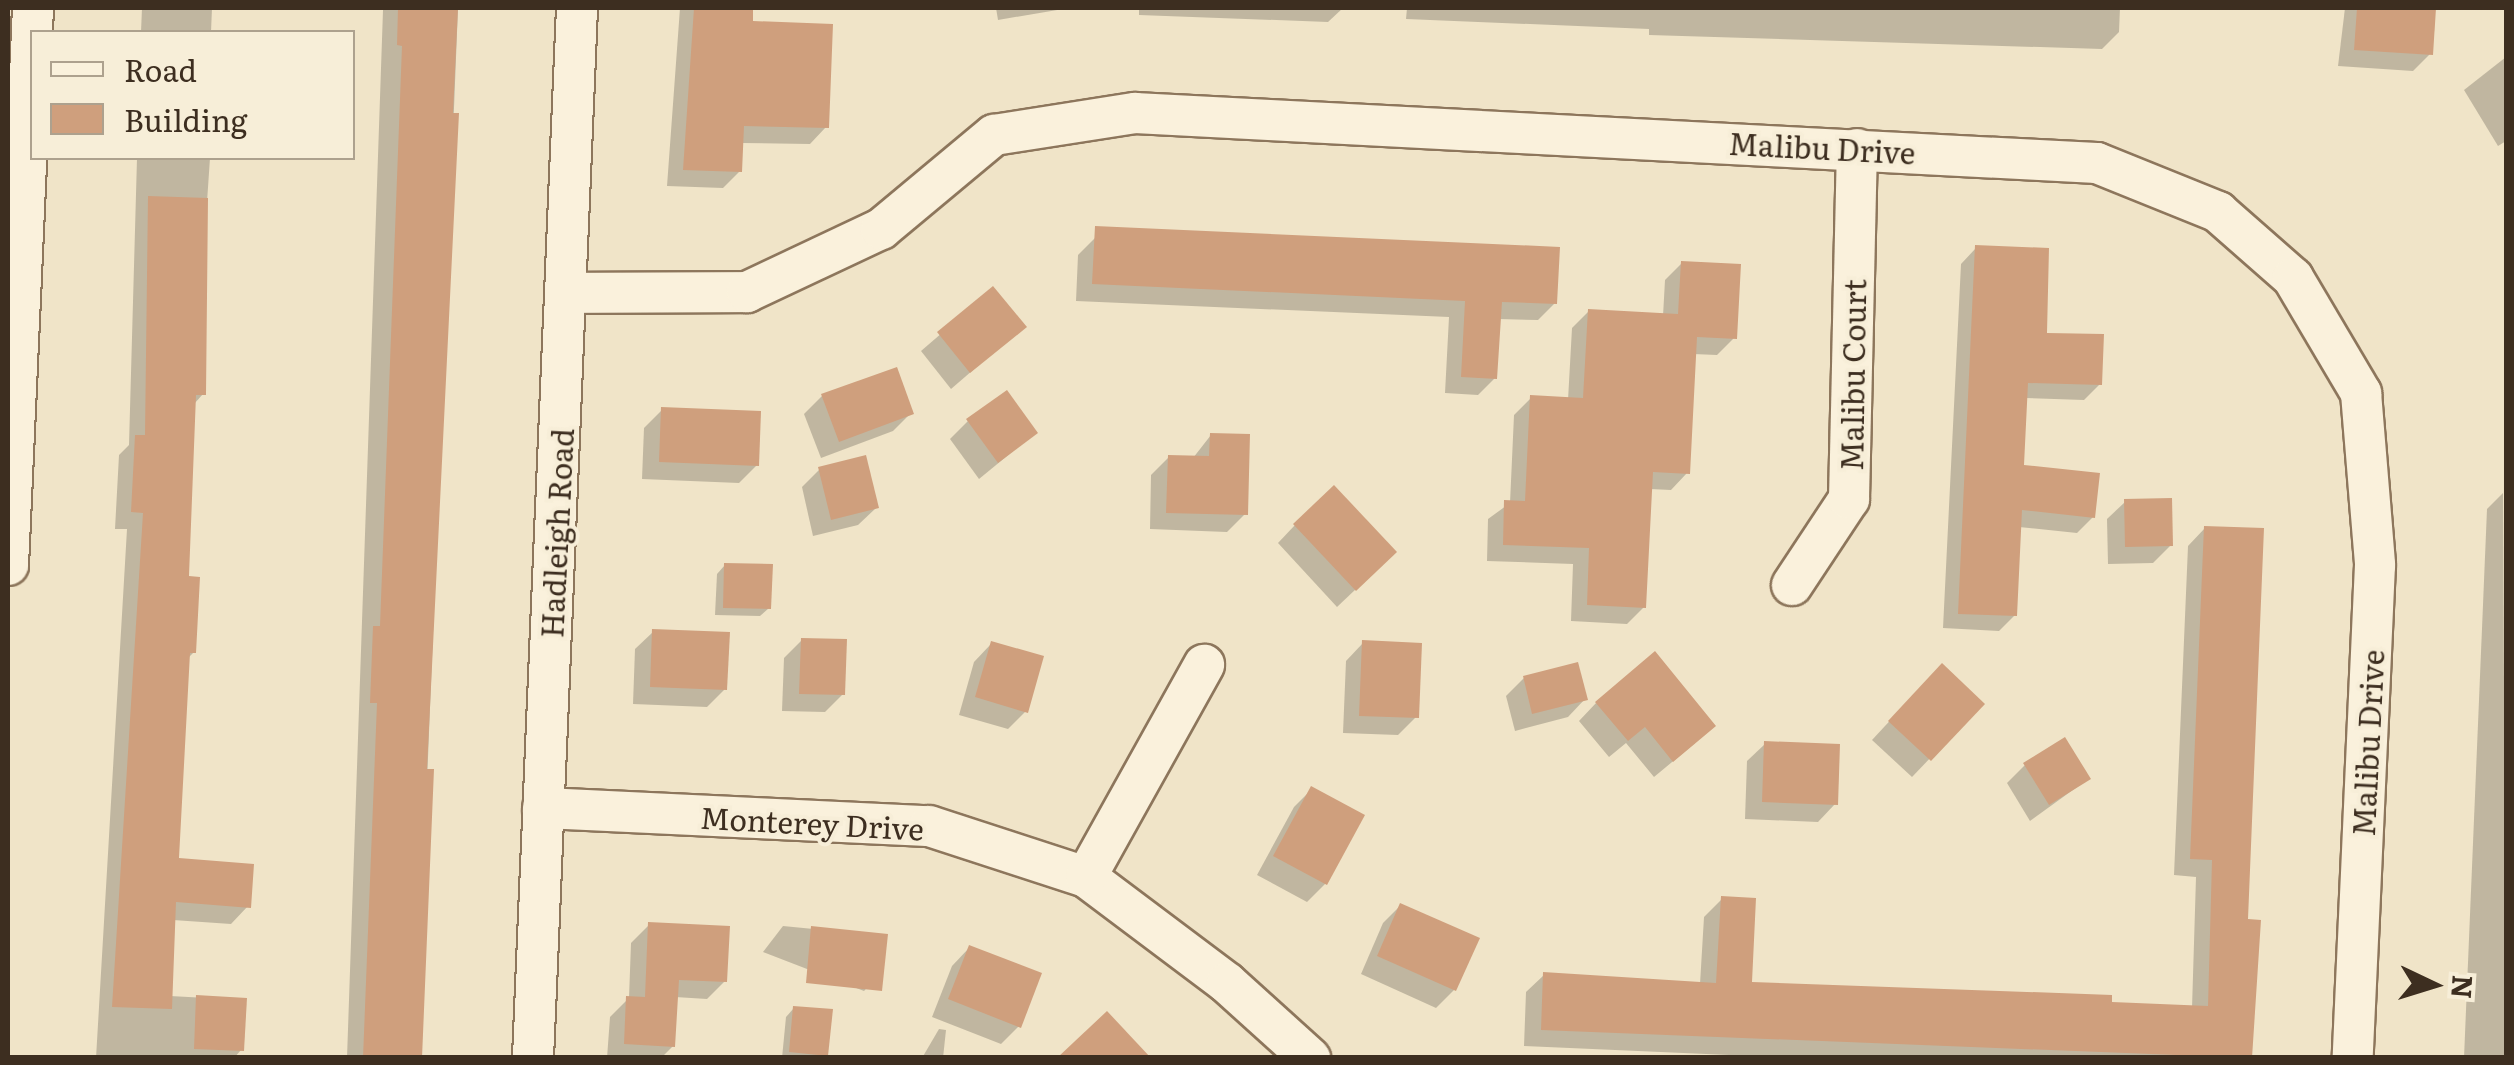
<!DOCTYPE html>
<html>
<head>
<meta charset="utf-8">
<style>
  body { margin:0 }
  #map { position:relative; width:2514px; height:1065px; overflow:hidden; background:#f0e4c8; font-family:Literata,serif }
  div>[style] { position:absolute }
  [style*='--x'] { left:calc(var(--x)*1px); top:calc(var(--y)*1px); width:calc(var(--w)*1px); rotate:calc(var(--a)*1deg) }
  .shadow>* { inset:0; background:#0003 }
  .building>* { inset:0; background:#cf9f7d }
  .roads { filter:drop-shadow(2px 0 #8d765c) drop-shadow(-2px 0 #8d765c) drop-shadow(0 2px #8d765c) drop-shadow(0 -2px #8d765c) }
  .street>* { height:40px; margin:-20px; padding:0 20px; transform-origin:20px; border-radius:20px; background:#faf1dc }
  span { translate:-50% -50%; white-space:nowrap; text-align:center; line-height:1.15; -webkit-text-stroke:8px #f7eed8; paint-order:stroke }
  .street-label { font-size:30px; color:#3d2e20 }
  .frame { position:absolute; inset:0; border:10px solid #3d2e20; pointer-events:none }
  .legend { position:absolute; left:30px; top:30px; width:325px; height:130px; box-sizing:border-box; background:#f7eed8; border:2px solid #ada18e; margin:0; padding:12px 18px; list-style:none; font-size:30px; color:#3d2e20 }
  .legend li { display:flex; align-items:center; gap:20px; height:50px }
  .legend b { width:50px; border:2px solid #ada18e }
  .north { position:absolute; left:2384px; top:935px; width:100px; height:100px; -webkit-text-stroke:8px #f7eed8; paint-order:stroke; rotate:94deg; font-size:28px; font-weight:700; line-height:40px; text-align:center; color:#3d2e20 }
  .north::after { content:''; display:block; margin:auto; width:35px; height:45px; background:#3d2e20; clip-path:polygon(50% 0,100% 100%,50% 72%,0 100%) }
</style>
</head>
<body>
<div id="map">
  <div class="shadow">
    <div style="clip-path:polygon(142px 8px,212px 8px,211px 32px,141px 32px)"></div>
    <div style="clip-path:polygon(359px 8px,458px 8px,416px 1058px,347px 1058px,383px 10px)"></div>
    <div style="clip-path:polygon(680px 8px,751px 8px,750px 23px,826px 127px,810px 144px,741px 143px,740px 171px,723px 188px,667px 186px)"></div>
    <div style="clip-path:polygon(996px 8px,1069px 8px,998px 20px)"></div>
    <div style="clip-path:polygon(1139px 8px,1343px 8px,1328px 22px,1139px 15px)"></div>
    <div style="clip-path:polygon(1407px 8px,2120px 8px,2119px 32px,2102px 49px,1649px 35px,1649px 29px,1406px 19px)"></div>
    <div style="clip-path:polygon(2345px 8px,2433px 8px,2431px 53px,2413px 71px,2338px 66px)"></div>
    <div style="clip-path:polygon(2506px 57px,2506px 141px,2498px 146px,2464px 90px)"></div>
    <div style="clip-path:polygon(137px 158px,210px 158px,199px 320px,203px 394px,194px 404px,186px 578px,194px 652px,187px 659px,176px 860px,248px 906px,231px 924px,173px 920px,170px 996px,244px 1000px,241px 1050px,234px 1058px,96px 1058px,127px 529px,115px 529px,119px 455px,129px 445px)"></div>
    <div style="clip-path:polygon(1095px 238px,1555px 303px,1538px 320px,1498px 319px,1495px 378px,1478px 395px,1445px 393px,1449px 317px,1076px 301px,1078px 255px)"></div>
    <div style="clip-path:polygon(1976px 248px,2044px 335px,2100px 384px,2084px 400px,2025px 398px,2022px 467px,2093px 517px,2077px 533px,2019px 527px,2015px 615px,1999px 631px,1943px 628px,1961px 264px)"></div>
    <div style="clip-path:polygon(1682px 263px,1734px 338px,1717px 355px,1693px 354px,1687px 473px,1671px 490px,1650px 489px,1644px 607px,1627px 624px,1571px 621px,1573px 564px,1487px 561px,1488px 519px,1510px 503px,1514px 415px,1531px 398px,1568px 400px,1572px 328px,1589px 311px,1663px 316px,1665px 280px)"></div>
    <div style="clip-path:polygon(993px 289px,1023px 327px,951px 389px,921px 351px)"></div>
    <div style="clip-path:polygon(822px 396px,911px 413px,893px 431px,821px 458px,804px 414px)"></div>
    <div style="clip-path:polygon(662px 410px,757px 465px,739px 483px,642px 479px,644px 428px)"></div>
    <div style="clip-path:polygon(968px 421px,1035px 433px,979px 479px,950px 439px)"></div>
    <div style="clip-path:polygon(1211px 435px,1245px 514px,1227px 532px,1150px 529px,1151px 475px,1169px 457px,1193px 458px)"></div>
    <div style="clip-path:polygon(820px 469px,876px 508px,858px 525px,813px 536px,802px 487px)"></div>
    <div style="clip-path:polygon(2503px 493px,2506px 1058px,2464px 1058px,2487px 509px)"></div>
    <div style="clip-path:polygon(2125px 502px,2171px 545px,2153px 563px,2108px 564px,2107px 519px)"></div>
    <div style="clip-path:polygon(1295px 525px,1376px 570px,1337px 607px,1278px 543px)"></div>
    <div style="clip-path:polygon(2205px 528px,2245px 922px,2250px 1058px,1797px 1058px,1524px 1046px,1526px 992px,1544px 975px,1700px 984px,1704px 917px,1722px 899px,1749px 984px,2192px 1008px,2196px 877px,2174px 875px,2188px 546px)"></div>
    <div style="clip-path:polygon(725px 565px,769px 608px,760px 616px,715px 615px,717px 574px)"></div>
    <div style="clip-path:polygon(653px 632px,725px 689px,707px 707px,633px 704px,635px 649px)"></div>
    <div style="clip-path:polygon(802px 640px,843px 694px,825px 712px,782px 711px,784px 658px)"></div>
    <div style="clip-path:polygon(1363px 643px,1416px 717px,1398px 735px,1343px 733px,1346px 661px)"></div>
    <div style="clip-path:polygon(991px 644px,1026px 711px,1008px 729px,959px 715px,974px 662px)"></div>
    <div style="clip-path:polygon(1524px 678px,1585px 699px,1568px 717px,1515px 731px,1506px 696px)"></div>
    <div style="clip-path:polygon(1924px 684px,1982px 704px,1912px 777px,1872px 740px)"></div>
    <div style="clip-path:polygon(1596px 703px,1695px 743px,1654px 777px,1626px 743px,1609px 757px,1579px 721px)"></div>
    <div style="clip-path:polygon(1765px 744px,1835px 804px,1818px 822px,1745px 819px,1747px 761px)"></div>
    <div style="clip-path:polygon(2025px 765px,2088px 779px,2030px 821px,2007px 783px)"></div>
    <div style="clip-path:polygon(1312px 789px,1361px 816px,1325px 884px,1307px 902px,1257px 875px,1294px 807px)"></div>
    <div style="clip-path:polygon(1400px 906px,1454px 990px,1436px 1008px,1361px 974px,1383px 923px)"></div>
    <div style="clip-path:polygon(649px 925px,725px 981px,707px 999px,675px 997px,673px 1046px,661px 1058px,607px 1058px,610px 1017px,629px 998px,631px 943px)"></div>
    <div style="clip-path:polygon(783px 926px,885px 936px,881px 973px,864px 991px,763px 952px)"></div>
    <div style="clip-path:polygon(969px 948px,1019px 1026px,1001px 1044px,932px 1017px,952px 966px)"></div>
    <div style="clip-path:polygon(794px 1008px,826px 1055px,823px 1058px,782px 1058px,786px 1017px)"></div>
    <div style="clip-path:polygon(939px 1029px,946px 1030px,943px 1058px,922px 1058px)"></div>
  </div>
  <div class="building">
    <div style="clip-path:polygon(398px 8px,458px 8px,453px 113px,459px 113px,427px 769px,434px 769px,422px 1058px,363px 1058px,377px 703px,370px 703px,373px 626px,380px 626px,402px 46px,397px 45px)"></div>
    <div style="clip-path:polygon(694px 8px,753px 8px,753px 21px,833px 24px,829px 128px,744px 126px,742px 172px,683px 170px)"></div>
    <div style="clip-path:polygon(2357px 8px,2436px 8px,2433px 55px,2354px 50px)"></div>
    <div style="clip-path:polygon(148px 196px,208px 198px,206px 395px,196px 395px,189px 576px,200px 577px,196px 653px,190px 653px,179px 858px,254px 864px,251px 908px,176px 902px,172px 1009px,112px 1007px,143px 513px,131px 512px,135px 435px,145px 435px)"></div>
    <div style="clip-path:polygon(1095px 226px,1560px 247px,1557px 304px,1502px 302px,1497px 379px,1461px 377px,1465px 301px,1092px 284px)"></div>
    <div style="clip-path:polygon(1975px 245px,2049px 248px,2047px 333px,2104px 334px,2102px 385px,2028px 383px,2024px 465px,2100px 473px,2095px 518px,2022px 510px,2017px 616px,1958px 614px)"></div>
    <div style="clip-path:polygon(1681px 261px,1741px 264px,1737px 339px,1697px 337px,1690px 474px,1653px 472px,1646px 608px,1587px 605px,1589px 548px,1503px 545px,1504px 500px,1525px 501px,1530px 395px,1583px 398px,1588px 309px,1678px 314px)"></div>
    <div style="clip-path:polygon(993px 286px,1027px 327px,970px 373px,937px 332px)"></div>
    <div style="clip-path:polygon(897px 367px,914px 414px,839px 442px,821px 394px)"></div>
    <div style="clip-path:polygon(1007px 390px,1038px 433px,998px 463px,966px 419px)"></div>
    <div style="clip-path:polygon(661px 407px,761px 411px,759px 466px,659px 462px)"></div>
    <div style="clip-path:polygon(1210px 433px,1250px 434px,1248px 515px,1166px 513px,1168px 455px,1209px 456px)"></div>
    <div style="clip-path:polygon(866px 455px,879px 508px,831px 520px,818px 467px)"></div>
    <div style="clip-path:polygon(1334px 485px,1397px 552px,1356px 591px,1293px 524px)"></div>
    <div style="clip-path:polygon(2172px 498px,2173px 546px,2125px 547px,2124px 499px)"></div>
    <div style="clip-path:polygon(2204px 526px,2264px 528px,2248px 919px,2261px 920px,2252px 1058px,1541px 1030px,1543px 972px,1716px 983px,1721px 896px,1756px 898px,1752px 982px,2112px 995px,2112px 1002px,2208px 1006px,2212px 860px,2190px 859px)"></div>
    <div style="clip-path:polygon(724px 563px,773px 564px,771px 609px,723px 608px)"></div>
    <div style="clip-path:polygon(652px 629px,730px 632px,727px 690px,650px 687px)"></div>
    <div style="clip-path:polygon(801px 638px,847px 639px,845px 695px,799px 694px)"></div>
    <div style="clip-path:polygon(1362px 640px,1422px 643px,1419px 718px,1359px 716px)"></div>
    <div style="clip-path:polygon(991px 641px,1044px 656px,1028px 713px,975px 697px)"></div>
    <div style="clip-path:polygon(1655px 651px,1716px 726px,1673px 762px,1645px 727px,1628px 741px,1595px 702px)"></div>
    <div style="clip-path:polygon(1578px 662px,1588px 700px,1532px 714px,1523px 676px)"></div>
    <div style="clip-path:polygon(1942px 663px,1985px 704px,1931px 761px,1888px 721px)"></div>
    <div style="clip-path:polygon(2065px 737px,2091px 779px,2049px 805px,2023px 763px)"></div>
    <div style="clip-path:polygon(1764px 741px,1840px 744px,1838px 805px,1762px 802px)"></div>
    <div style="clip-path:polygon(1311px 786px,1365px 815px,1327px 885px,1273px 856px)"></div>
    <div style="clip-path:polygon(1400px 903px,1480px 938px,1456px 991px,1377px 956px)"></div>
    <div style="clip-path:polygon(648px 922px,730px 926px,727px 982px,679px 980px,675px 1047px,624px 1044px,626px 996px,645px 997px)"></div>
    <div style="clip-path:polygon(811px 926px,888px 934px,882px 991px,806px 983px)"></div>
    <div style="clip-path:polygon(969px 945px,1042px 973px,1021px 1028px,948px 999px)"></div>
    <div style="clip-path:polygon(196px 995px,247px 998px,244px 1051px,194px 1049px)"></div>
    <div style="clip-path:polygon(793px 1006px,833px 1009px,828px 1056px,789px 1052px)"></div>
    <div style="clip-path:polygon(1107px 1011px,1151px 1058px,1057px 1058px)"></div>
  </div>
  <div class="roads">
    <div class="street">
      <div style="--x:568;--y:293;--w:179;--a:-0.3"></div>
      <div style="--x:747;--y:292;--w:148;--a:-25.2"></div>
      <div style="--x:881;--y:229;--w:147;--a:-39.8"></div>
      <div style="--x:994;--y:135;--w:143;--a:-8.9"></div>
      <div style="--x:1135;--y:113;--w:963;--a:2.98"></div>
      <div style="--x:2097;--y:163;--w:131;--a:22"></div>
      <div style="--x:2218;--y:212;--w:100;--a:41.3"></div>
      <div style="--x:2293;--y:278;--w:134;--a:59.4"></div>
      <div style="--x:2361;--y:393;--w:173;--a:85.3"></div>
      <div style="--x:2375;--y:565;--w:493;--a:92.6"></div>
      <div style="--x:8;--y:565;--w:558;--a:-87.43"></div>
      <div style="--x:1792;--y:585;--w:103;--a:-56.5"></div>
      <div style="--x:1849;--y:499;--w:350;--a:-88.7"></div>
      <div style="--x:543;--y:808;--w:386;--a:2.7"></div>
      <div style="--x:929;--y:826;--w:165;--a:18"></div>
      <div style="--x:1086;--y:877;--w:176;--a:36.9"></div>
      <div style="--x:1227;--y:983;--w:112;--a:42.1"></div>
      <div style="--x:1086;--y:877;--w:243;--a:-60.9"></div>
      <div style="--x:533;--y:1058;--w:1051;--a:-87.6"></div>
    </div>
  </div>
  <div class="street-label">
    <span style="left:1822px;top:147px;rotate:3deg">Malibu Drive</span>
    <span style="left:1852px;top:375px;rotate:-89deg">Malibu Court</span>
    <span style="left:556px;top:533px;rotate:-87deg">Hadleigh Road</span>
    <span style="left:2367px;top:743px;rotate:-87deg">Malibu Drive</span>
    <span style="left:812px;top:822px;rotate:3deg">Monterey Drive</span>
  </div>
  <div class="frame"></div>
  <ul class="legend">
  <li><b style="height:12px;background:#faf1dc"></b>Road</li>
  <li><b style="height:28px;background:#cf9f7d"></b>Building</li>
  </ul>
  <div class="north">N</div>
</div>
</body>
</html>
